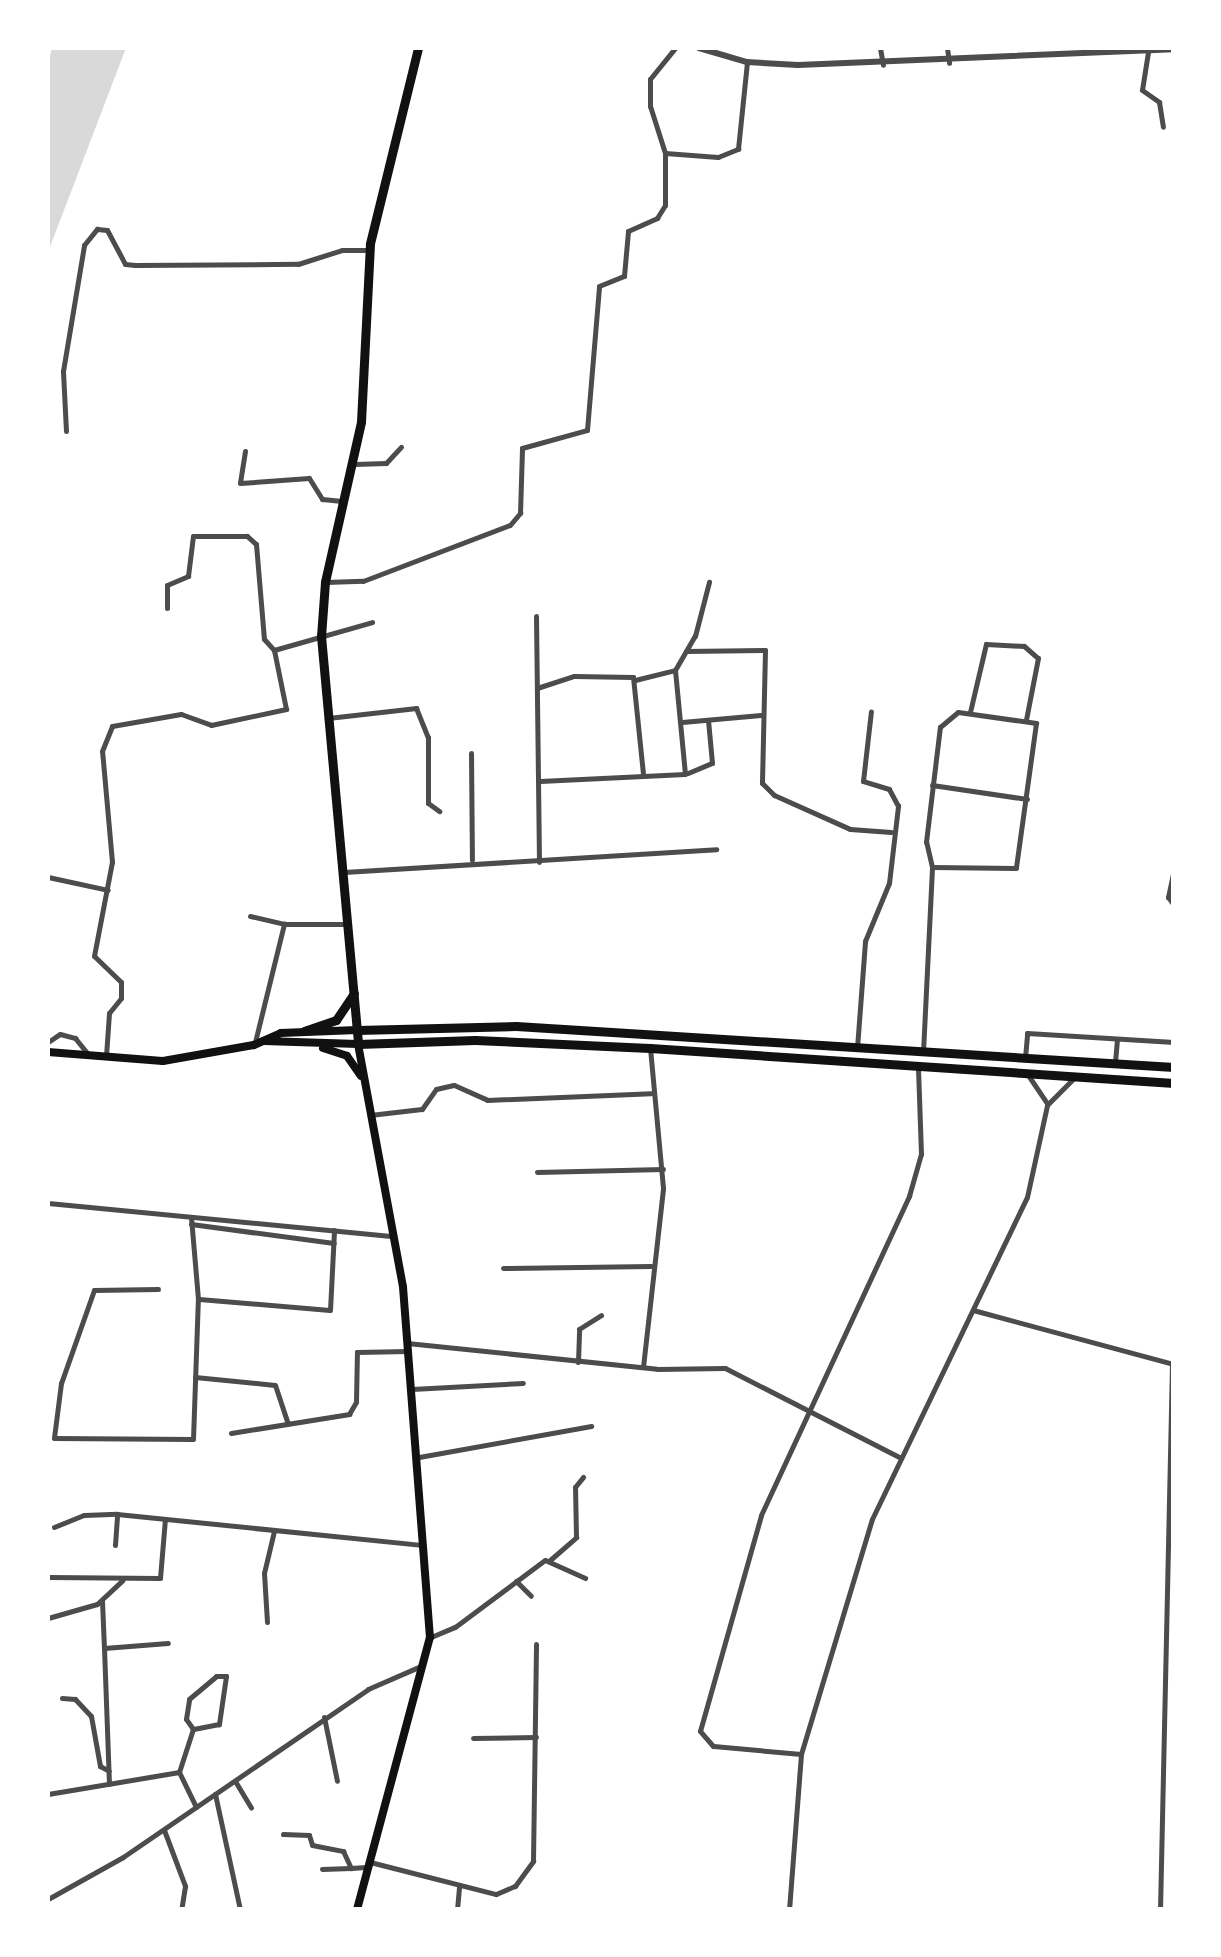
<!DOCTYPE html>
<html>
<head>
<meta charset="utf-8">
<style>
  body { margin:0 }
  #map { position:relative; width:1221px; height:1957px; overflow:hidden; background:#fff; font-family:"PT Sans Narrow",sans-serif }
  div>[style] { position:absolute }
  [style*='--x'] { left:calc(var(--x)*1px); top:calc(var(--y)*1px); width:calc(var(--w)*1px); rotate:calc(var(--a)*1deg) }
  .water>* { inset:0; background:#d9d9d9 }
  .minor>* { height:5px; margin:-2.5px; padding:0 2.5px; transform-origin:2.5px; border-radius:2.5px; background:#4c4c4c }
  .tertiary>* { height:6px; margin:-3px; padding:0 3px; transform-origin:3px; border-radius:3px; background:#4c4c4c }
  .secondary>* { height:8px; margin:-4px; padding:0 4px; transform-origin:4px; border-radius:4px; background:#111 }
  .primary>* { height:9px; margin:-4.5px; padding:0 4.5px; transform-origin:4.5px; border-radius:4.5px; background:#111 }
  span { translate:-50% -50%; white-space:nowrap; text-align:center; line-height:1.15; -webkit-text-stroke:10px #fff; paint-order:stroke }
  .frame { position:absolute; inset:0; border:50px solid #fff; pointer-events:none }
</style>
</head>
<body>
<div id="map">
  <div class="water">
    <div style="clip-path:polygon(52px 48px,126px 48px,48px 252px,48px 64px)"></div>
  </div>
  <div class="minor">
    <div style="--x:880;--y:48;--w:17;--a:80"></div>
    <div style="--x:947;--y:48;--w:15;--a:82"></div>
    <div style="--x:1148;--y:52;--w:38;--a:99"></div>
    <div style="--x:1142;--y:90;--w:21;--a:35"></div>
    <div style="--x:1159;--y:102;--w:25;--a:81"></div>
    <div style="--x:665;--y:153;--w:53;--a:4.3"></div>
    <div style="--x:718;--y:157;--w:22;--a:-22"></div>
    <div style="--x:738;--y:149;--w:87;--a:-84.1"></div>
    <div style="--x:66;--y:431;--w:60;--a:-92.9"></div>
    <div style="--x:63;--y:371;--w:128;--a:-80.5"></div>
    <div style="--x:84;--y:245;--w:21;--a:-51"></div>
    <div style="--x:97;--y:229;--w:10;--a:6"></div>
    <div style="--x:107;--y:230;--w:38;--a:62"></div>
    <div style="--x:125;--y:264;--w:10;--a:6"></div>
    <div style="--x:135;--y:265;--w:163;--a:-0.4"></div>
    <div style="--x:298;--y:264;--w:46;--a:-17.7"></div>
    <div style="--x:342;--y:250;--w:28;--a:0"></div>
    <div style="--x:245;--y:451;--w:32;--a:99"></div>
    <div style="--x:240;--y:483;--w:69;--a:-4.1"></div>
    <div style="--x:309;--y:478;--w:25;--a:58"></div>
    <div style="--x:322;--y:499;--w:20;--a:6"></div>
    <div style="--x:355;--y:464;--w:31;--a:-2"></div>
    <div style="--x:386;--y:463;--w:22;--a:-47"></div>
    <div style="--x:325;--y:582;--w:38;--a:-2"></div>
    <div style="--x:363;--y:581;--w:157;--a:-20.9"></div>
    <div style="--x:510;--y:525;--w:16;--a:-50"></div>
    <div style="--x:520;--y:513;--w:65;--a:-88.2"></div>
    <div style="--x:522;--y:448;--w:67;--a:-15.5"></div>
    <div style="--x:587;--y:430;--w:144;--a:-85.2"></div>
    <div style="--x:599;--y:286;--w:27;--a:-22"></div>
    <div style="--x:624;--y:276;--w:45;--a:-84.9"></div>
    <div style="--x:628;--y:231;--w:32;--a:-24"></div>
    <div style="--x:657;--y:218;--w:15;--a:-58"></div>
    <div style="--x:665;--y:205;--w:52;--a:-90"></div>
    <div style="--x:665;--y:153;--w:49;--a:-107.7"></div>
    <div style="--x:650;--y:106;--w:27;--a:-90"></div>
    <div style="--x:650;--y:79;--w:40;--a:-51"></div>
    <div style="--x:167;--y:608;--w:23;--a:-90"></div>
    <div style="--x:167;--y:585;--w:23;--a:-23"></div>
    <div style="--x:188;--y:576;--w:40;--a:-82.9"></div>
    <div style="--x:193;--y:536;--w:54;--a:0"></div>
    <div style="--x:247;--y:536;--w:12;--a:42"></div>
    <div style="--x:256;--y:544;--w:95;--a:85.2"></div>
    <div style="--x:264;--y:639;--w:15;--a:48"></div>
    <div style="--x:536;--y:616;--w:246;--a:89.3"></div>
    <div style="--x:686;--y:651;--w:79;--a:-0.7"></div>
    <div style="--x:765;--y:650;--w:133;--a:91.3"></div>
    <div style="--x:762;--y:783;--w:17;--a:45"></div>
    <div style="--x:774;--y:795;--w:83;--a:24.1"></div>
    <div style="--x:850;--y:829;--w:41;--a:4.2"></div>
    <div style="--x:635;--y:680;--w:41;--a:-14"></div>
    <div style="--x:675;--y:670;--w:39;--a:-60"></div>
    <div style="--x:695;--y:636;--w:56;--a:-75.5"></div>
    <div style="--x:537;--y:688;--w:39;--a:-18"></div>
    <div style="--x:574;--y:676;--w:59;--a:1"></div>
    <div style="--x:633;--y:677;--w:98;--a:84.1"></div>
    <div style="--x:970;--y:712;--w:70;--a:-76.8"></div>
    <div style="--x:986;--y:644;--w:38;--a:3"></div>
    <div style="--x:1024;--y:646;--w:18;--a:41"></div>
    <div style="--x:1038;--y:658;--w:63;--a:101"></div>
    <div style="--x:328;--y:718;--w:89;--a:-6.5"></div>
    <div style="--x:416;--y:708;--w:31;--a:68"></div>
    <div style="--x:428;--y:737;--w:66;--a:90"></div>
    <div style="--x:428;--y:803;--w:14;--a:36"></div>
    <div style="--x:682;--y:722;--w:79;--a:-5.1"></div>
    <div style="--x:471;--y:753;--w:107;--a:89.5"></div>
    <div style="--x:688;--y:773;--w:26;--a:-23"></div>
    <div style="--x:712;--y:763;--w:43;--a:-95.3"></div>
    <div style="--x:540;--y:781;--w:145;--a:-2.8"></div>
    <div style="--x:685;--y:774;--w:104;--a:-95.5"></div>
    <div style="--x:932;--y:785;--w:96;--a:8.4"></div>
    <div style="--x:1174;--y:869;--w:29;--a:102"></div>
    <div style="--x:1168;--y:897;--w:10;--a:53"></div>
    <div style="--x:344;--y:872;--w:373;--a:-3.5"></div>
    <div style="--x:48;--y:877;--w:61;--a:12.2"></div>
    <div style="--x:250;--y:916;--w:35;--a:13"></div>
    <div style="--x:48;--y:1042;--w:14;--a:-34"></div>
    <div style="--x:60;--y:1034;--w:16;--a:15"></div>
    <div style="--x:75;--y:1038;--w:22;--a:51"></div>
    <div style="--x:255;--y:1042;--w:122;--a:-76.2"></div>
    <div style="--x:284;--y:924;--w:61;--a:0"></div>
    <div style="--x:857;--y:1048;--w:107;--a:-85.7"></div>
    <div style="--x:865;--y:941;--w:63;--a:-67.5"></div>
    <div style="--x:889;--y:883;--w:78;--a:-83.3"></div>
    <div style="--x:898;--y:806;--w:19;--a:-118"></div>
    <div style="--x:889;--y:789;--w:27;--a:-163"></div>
    <div style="--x:863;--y:781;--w:70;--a:-83.5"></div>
    <div style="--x:923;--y:1052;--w:185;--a:-87.2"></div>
    <div style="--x:932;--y:867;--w:26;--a:-103"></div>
    <div style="--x:926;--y:842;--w:116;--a:-83.1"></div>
    <div style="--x:940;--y:727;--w:23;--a:-40"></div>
    <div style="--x:958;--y:712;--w:79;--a:8"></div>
    <div style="--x:1036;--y:723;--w:146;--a:97.9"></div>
    <div style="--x:1016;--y:868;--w:84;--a:-179.3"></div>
    <div style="--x:106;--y:1056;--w:43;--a:-86"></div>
    <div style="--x:109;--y:1013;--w:19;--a:-51"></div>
    <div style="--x:121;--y:998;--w:16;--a:-90"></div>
    <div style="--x:121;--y:982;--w:37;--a:-136"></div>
    <div style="--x:94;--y:956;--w:96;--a:-79.2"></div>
    <div style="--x:112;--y:862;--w:111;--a:-95.1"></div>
    <div style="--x:102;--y:751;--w:27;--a:-68"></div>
    <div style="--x:112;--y:726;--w:70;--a:-9.9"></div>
    <div style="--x:181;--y:714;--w:32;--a:20"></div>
    <div style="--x:211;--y:725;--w:77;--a:-12"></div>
    <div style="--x:286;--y:709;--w:60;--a:-101.5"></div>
    <div style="--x:274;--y:650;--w:102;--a:-15.9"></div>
    <div style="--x:1025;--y:1058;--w:25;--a:-85"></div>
    <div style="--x:1027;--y:1033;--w:147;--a:3.5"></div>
    <div style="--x:1115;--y:1062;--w:22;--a:-85"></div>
    <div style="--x:1028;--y:1075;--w:32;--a:56"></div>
    <div style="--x:370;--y:1115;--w:52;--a:-6.6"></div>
    <div style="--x:422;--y:1109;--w:24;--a:-55"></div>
    <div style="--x:436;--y:1089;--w:18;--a:-13"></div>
    <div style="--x:454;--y:1085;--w:36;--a:24"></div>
    <div style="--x:487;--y:1100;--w:164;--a:-2.4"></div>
    <div style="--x:537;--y:1172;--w:126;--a:-1.4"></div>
    <div style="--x:48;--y:1203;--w:347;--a:5.5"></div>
    <div style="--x:191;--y:1224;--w:144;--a:7.6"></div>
    <div style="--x:503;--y:1268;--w:148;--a:-0.8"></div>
    <div style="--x:158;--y:1289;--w:64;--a:179.1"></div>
    <div style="--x:94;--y:1290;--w:99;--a:109.5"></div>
    <div style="--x:61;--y:1383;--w:55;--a:97.3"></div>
    <div style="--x:54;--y:1438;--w:139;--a:0.4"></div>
    <div style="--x:193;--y:1439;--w:140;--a:-88"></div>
    <div style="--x:198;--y:1299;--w:82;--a:-94.9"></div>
    <div style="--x:199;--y:1299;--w:131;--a:4.8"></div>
    <div style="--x:330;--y:1310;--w:80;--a:-87.1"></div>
    <div style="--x:973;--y:1310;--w:207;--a:15.1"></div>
    <div style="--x:407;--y:1343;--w:251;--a:5.9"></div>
    <div style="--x:657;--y:1369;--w:68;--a:-0.8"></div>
    <div style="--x:725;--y:1368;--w:195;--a:27.1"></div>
    <div style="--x:578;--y:1362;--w:33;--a:-88"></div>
    <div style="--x:579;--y:1329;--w:26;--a:-32"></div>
    <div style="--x:643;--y:1367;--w:180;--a:-83.6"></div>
    <div style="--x:663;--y:1188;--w:141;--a:-95.3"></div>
    <div style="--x:195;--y:1377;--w:80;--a:5.7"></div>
    <div style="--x:275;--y:1385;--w:41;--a:71.6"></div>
    <div style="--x:412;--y:1389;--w:111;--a:-3.1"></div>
    <div style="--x:231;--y:1433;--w:120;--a:-9.1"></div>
    <div style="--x:349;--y:1414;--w:14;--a:-60"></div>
    <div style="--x:356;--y:1402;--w:50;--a:-88.9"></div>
    <div style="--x:357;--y:1352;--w:51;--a:-1.1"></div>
    <div style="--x:419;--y:1457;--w:175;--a:-10.2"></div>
    <div style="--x:54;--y:1527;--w:32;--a:-22"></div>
    <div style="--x:84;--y:1515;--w:33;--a:-2"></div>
    <div style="--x:117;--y:1514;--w:308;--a:5.8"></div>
    <div style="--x:115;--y:1545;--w:31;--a:-86"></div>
    <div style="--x:550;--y:1560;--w:35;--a:-41"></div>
    <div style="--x:576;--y:1537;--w:50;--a:-91.1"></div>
    <div style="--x:575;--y:1487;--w:13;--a:-51"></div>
    <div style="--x:48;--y:1577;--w:112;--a:0.5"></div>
    <div style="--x:160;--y:1578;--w:59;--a:-85.2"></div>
    <div style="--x:516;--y:1581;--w:21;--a:45"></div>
    <div style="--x:102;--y:1601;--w:47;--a:87.6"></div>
    <div style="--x:48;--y:1618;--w:51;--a:-15.9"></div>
    <div style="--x:97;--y:1604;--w:35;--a:-43"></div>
    <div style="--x:267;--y:1622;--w:49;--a:-93.5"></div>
    <div style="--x:264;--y:1573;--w:43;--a:-76.6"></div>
    <div style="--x:431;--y:1637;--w:26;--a:-23"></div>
    <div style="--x:455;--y:1627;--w:112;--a:-36.7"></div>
    <div style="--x:545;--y:1560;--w:44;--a:24.2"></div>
    <div style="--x:62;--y:1698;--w:13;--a:4"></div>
    <div style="--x:75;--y:1699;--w:23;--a:47"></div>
    <div style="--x:91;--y:1716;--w:51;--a:79.8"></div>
    <div style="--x:100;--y:1766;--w:10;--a:29"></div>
    <div style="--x:324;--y:1717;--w:65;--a:78.5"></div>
    <div style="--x:473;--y:1738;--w:63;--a:-0.9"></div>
    <div style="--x:801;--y:1754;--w:88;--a:-174.8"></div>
    <div style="--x:713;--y:1746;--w:20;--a:-131"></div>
    <div style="--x:700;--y:1731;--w:224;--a:-74.2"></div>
    <div style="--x:761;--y:1515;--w:352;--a:-65.1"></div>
    <div style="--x:909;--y:1196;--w:44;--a:-74.1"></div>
    <div style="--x:921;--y:1154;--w:87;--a:-92"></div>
    <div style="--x:179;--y:1772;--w:45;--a:-72"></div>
    <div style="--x:193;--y:1729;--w:12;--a:-125"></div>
    <div style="--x:186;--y:1719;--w:20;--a:-81"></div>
    <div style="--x:189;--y:1699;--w:35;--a:-40"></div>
    <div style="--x:216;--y:1676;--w:10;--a:0"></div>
    <div style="--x:226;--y:1676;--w:49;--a:98.3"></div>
    <div style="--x:219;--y:1724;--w:26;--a:169"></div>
    <div style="--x:235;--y:1781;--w:31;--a:59"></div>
    <div style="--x:109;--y:1784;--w:136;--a:-92.1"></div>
    <div style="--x:104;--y:1648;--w:64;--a:-4.5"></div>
    <div style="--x:48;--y:1794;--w:133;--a:-9.5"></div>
    <div style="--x:179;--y:1772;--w:39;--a:64"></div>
    <div style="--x:215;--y:1794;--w:119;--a:77.8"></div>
    <div style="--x:164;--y:1830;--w:60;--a:69.4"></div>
    <div style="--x:185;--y:1886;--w:24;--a:99"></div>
    <div style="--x:283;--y:1834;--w:26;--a:2"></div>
    <div style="--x:309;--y:1835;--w:10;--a:73"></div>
    <div style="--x:312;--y:1845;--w:32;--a:11"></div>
    <div style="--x:343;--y:1851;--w:19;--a:65"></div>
    <div style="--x:351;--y:1868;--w:15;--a:-4"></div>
    <div style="--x:370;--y:1862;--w:130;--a:14.3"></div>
    <div style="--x:496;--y:1894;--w:21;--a:-23"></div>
    <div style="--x:515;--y:1886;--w:31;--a:-54"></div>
    <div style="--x:533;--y:1861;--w:217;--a:-89.2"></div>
    <div style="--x:322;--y:1869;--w:29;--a:-2"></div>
    <div style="--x:48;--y:1899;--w:86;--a:-29.2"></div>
    <div style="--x:123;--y:1857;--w:297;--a:-34.4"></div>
    <div style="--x:368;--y:1689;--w:58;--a:-23.5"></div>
    <div style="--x:457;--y:1910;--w:25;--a:-85"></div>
    <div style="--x:789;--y:1910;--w:156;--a:-85.6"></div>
    <div style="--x:801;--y:1754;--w:245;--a:-73.2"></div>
    <div style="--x:872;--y:1519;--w:357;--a:-64.3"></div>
    <div style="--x:1027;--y:1197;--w:94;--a:-77.7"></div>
    <div style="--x:1047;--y:1105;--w:37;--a:-45"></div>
    <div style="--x:1160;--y:1910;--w:547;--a:-88.74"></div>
  </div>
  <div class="tertiary">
    <div style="--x:699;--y:48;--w:50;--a:16.3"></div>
    <div style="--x:747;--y:62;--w:51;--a:3.4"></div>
    <div style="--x:798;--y:65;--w:376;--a:-2.4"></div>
  </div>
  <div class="secondary">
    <div style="--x:264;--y:1041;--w:94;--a:1.8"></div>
    <div style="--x:358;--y:1044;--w:247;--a:79.5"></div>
    <div style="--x:403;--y:1287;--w:351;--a:85.6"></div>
    <div style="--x:430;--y:1637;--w:283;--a:105"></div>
    <div style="--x:323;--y:1048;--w:25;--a:18"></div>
    <div style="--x:347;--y:1056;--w:24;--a:55"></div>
    <div style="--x:48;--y:1052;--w:115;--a:4.5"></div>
    <div style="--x:163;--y:1061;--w:92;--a:-10"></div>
    <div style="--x:254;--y:1045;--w:30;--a:-24"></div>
    <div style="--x:281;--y:1033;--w:76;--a:-2.3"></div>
  </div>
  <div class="primary">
    <div style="--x:418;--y:48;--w:202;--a:103.8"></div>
    <div style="--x:370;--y:244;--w:178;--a:92.9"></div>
    <div style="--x:361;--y:422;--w:164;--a:102.7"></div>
    <div style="--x:325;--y:582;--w:54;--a:94.2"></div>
    <div style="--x:321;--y:636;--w:410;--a:84.8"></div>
    <div style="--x:358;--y:1044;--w:117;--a:-2"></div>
    <div style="--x:475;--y:1040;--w:175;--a:2.6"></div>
    <div style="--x:650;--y:1048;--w:525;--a:3.82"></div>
    <div style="--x:357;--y:1030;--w:159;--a:-1.4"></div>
    <div style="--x:516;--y:1026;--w:659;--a:3.57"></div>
    <div style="--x:304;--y:1031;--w:34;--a:-19"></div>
    <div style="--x:336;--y:1020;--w:32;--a:-56"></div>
  </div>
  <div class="frame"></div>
</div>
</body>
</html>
